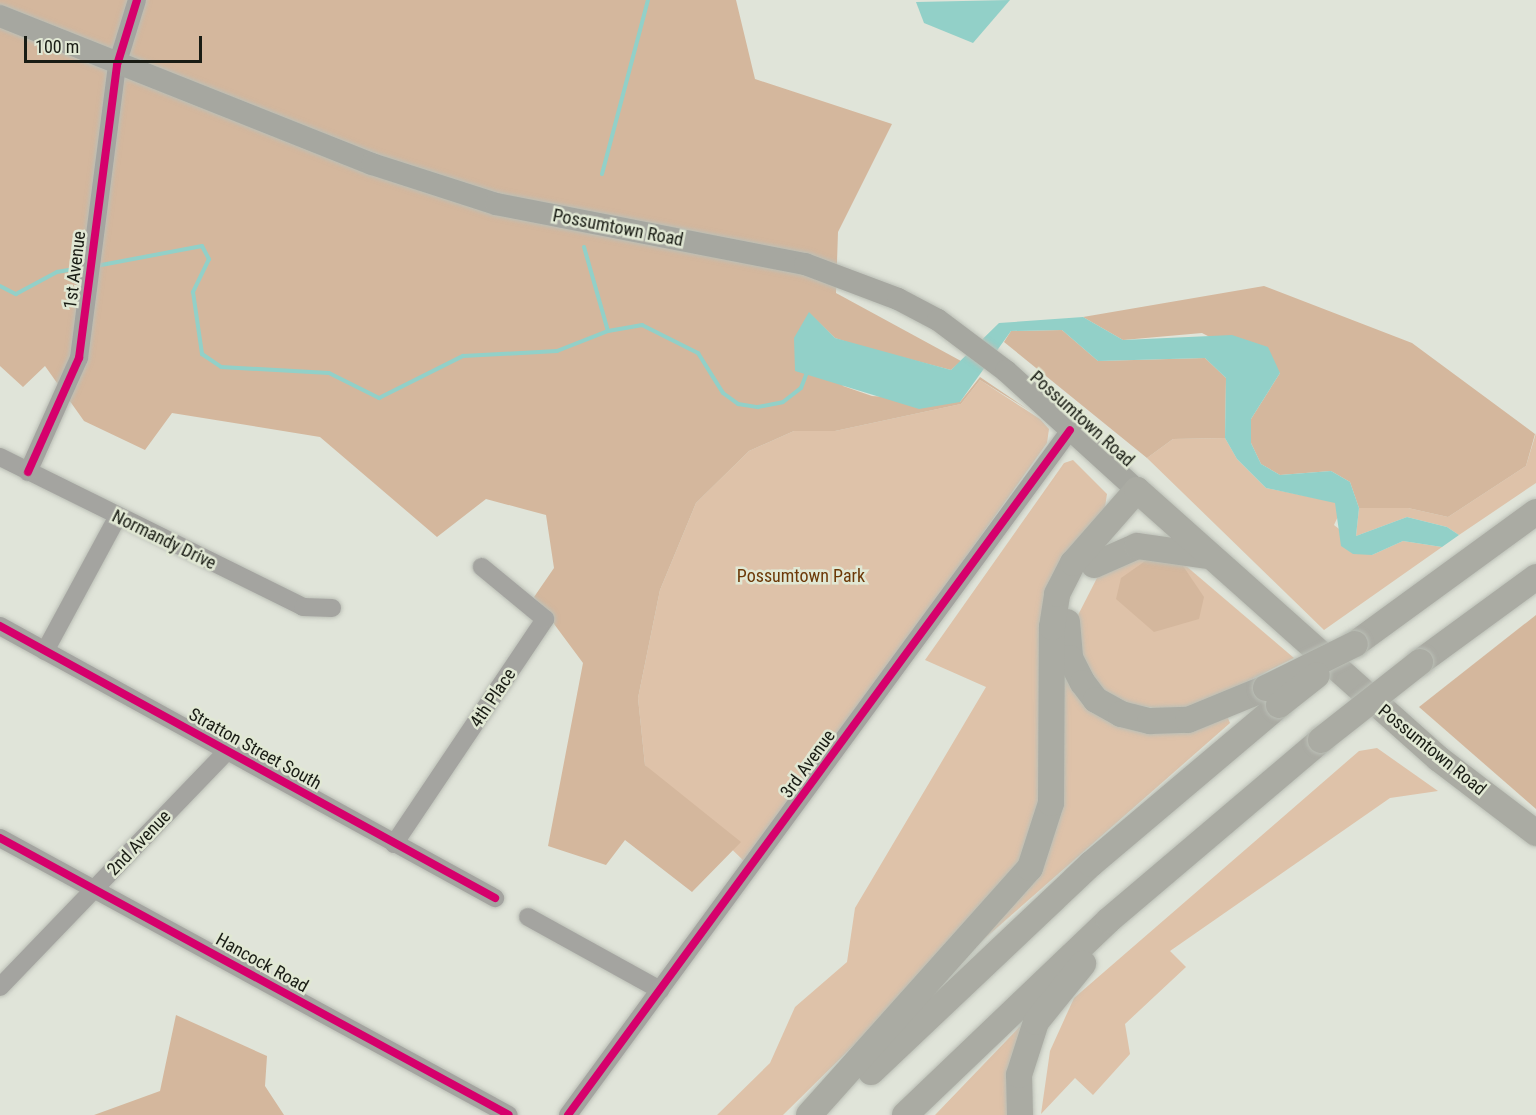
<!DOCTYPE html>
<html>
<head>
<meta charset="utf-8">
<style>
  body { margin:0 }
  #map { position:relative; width:1536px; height:1115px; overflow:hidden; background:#e0e4d9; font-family:"Roboto Condensed",sans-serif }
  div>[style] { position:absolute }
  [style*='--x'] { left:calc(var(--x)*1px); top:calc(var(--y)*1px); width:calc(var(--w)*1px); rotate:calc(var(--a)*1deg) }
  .green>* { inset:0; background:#dec2a9 }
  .forest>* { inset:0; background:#d4b79d }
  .water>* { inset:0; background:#92d0c8 }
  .stream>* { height:4px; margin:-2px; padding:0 2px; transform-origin:2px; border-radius:2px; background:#92d0c8 }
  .roads { filter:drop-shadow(0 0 2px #bbbfb6) drop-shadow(0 0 2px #bbbfb6) }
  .minor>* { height:18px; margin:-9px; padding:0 9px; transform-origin:9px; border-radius:9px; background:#a4a4a0 }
  .major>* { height:22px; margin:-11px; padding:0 11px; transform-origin:11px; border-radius:11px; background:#a6a7a0 }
  .highway>* { height:26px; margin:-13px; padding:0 13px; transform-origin:13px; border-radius:13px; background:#aaaba3 }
  .bridges { filter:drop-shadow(0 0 2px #bbbfb6) drop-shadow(0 0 2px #bbbfb6) }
  .highway-bridge>* { height:26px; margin:-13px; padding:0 13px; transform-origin:13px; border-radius:13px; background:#aaaba3 }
  .cycleway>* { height:8px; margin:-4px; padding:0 4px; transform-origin:4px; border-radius:4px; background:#d6006c }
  span { translate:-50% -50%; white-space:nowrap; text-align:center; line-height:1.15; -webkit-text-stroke:5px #e1e8d4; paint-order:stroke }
  .street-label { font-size:18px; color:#191c14 }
  .park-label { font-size:18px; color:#6c3908 }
  .scale { position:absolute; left:24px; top:36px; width:178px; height:27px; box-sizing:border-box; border:3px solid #191c14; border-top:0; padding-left:8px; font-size:18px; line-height:21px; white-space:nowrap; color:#191c14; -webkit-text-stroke:4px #e1e8d4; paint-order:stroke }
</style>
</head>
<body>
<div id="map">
  <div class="green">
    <div style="clip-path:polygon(980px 380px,1040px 419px,1049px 429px,1047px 443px,747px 864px,645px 765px,638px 698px,660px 590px,696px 503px,749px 451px,794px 431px,835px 431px,961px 404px)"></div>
    <div style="clip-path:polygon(1536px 433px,1536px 483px,1459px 535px,1447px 527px,1407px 517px,1356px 536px,1359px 508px,1408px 508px,1448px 517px,1526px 466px)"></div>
    <div style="clip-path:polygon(1225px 438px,1237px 459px,1266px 488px,1335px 502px,1340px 512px,1334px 525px,1372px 555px,1403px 541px,1442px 547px,1324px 630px,1147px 458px,1173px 439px)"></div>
    <div style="clip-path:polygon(1073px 460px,1107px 494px,1104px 514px,1055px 578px,1044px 789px,1030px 850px,978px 923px,783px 1115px,717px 1115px,770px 1063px,795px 1007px,847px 962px,855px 908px,986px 687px,925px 660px,1064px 463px)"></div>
    <div style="clip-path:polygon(1151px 557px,1179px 560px,1294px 658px,1185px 713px,1112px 701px,1080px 663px,1076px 619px,1098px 576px,1120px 559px)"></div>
    <div style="clip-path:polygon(1058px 660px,1091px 702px,1227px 716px,1230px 723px,975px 947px,1039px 864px)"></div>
    <div style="clip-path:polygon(1377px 748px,1438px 791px,1390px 798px,1170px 951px,1186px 967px,1125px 1024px,1130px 1054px,1093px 1095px,1075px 1078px,1041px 1114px,1050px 1051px,1074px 998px,1359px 751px)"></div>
    <div style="clip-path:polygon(1027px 1019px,1010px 1064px,1009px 1115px,935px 1115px)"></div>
  </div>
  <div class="forest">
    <div style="clip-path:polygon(0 0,736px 0,755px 79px,892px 124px,838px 232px,836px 293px,961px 361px,951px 370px,859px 346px,835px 338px,809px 313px,843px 386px,872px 396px,960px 402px,980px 377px,1030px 411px,980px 380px,961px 404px,835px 431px,794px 431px,749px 451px,696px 503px,660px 590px,638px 698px,645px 765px,741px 842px,692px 892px,625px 840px,606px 865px,548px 846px,583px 663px,534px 597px,554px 568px,546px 515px,486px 499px,437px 537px,320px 437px,172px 413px,145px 450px,84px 421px,45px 366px,23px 387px,0 366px)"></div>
    <div style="clip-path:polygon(1264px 286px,1412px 343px,1535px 434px,1526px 466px,1448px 517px,1408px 508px,1359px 508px,1350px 482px,1331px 471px,1280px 475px,1261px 464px,1251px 443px,1251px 419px,1280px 373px,1202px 333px,1123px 340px,1083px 317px)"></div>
    <div style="clip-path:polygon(1062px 330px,1098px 361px,1205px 358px,1226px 378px,1225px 438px,1173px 439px,1147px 458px,1004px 342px,1011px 331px)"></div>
    <div style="clip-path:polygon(1151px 557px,1179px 560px,1204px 597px,1199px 619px,1154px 632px,1116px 599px,1121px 578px)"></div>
    <div style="clip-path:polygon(1536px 615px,1536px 809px,1419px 707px)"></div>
    <div style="clip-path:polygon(176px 1015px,267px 1056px,265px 1086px,284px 1115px,94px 1115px,160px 1091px)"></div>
  </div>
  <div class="water">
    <div style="clip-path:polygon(1010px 0,973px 43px,924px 23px,916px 2px)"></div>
    <div style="clip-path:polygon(809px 312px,835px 338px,951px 370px,999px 323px,1083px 317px,1123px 340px,1232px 335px,1268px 347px,1280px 373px,1251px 419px,1251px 443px,1261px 464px,1280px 475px,1331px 471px,1350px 482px,1359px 508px,1356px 536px,1407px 517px,1447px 527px,1459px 535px,1442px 547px,1403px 541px,1372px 555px,1353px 554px,1341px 546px,1335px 503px,1266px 488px,1237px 459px,1225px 438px,1226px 378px,1205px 358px,1098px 361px,1062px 330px,1011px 331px,960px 402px,919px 409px,795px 371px,794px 338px)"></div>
  </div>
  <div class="stream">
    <div style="--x:602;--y:174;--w:180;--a:-75.2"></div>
    <div style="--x:584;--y:247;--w:87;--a:74.1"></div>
    <div style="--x:96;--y:266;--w:108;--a:-10.7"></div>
    <div style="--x:202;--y:246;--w:15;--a:62"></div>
    <div style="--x:209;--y:259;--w:37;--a:116"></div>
    <div style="--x:193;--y:292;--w:63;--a:81.7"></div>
    <div style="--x:202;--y:354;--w:23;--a:34"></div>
    <div style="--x:221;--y:367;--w:108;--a:3.2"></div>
    <div style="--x:329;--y:373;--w:56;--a:26.6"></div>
    <div style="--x:379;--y:398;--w:94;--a:-26.6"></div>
    <div style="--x:463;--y:356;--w:94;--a:-3"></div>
    <div style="--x:557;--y:351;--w:55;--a:-21.4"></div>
    <div style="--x:608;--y:331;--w:35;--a:-10"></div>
    <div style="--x:642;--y:325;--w:63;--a:26.6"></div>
    <div style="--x:698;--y:353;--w:47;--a:58"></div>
    <div style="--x:723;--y:393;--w:19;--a:36"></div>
    <div style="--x:738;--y:404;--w:20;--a:9"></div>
    <div style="--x:758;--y:407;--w:25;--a:-11"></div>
    <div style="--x:783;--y:402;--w:23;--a:-38"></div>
    <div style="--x:801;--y:388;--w:17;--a:-69"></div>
    <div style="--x:0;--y:286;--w:18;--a:27"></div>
    <div style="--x:16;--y:294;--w:47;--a:-28.2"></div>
    <div style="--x:57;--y:272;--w:29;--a:-10"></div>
  </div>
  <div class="roads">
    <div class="minor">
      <div style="--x:0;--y:457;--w:338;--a:26.3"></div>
      <div style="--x:303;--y:607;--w:29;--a:2"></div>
      <div style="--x:28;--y:472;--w:125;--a:-65.9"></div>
      <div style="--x:79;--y:358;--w:295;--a:-82.6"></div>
      <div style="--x:117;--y:65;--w:68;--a:-72.9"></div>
      <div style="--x:0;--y:626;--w:565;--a:28.79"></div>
      <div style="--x:45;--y:651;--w:151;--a:-61.6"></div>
      <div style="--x:0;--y:838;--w:579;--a:28.56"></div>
      <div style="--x:394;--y:844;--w:271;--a:-56.1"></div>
      <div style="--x:545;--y:619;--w:82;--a:-140.5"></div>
      <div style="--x:528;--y:917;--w:151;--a:28.9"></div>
      <div style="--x:0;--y:987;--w:329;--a:-46.1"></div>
      <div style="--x:568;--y:1115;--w:849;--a:-53.76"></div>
    </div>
    <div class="major">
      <div style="--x:0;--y:16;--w:400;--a:21.7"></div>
      <div style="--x:372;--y:164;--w:130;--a:17.9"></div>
      <div style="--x:496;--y:204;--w:315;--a:11"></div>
      <div style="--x:805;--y:264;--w:99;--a:20.6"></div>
      <div style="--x:898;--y:299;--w:45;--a:27.7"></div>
      <div style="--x:938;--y:320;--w:85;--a:36.9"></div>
      <div style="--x:1006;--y:371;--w:177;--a:42.3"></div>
    </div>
    <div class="highway">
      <div style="--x:1094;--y:565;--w:47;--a:-23.8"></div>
      <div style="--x:1137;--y:546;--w:72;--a:8"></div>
      <div style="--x:1067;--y:622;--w:36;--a:85"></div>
      <div style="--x:1070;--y:658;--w:28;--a:63"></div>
      <div style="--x:1083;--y:683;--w:21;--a:53"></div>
      <div style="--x:1096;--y:700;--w:29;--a:29"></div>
      <div style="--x:1121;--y:714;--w:30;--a:14"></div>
      <div style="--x:1150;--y:721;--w:38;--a:-2"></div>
      <div style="--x:1188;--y:720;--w:84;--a:-22.3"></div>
      <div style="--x:1355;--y:644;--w:224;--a:-36.1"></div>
      <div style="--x:1420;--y:662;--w:144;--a:-36.2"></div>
      <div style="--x:871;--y:1072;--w:303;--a:-43.4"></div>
      <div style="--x:1091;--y:864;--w:246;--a:-40.2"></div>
      <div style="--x:809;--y:1115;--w:331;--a:-48.2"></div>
      <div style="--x:1030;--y:868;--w:68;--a:-72.1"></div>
      <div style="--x:1051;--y:803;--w:176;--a:-89.7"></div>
      <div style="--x:1052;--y:627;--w:33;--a:-81"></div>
      <div style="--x:1057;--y:594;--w:35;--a:-63"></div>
      <div style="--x:1073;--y:563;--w:97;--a:-48.8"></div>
      <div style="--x:1137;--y:490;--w:404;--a:41.7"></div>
      <div style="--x:1439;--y:759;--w:122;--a:37.3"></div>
      <div style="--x:905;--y:1115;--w:282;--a:-43.7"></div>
      <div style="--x:1109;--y:920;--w:278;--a:-40.3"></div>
      <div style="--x:1020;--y:1115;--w:40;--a:-91.4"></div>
      <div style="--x:1019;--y:1075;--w:56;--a:-72.2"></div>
      <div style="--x:1036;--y:1022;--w:75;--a:-51"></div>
    </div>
  </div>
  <div class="bridges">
    <div class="highway-bridge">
      <div style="--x:1266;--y:688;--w:99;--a:-26.3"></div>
      <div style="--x:1279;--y:705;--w:48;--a:-38.3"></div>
      <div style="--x:1321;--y:740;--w:126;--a:-38.2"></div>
    </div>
  </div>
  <div class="cycleway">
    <div style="--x:28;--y:472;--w:125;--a:-65.9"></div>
    <div style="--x:79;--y:358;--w:295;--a:-82.6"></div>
    <div style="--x:117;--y:65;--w:68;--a:-72.9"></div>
    <div style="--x:0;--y:626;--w:565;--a:28.79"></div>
    <div style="--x:0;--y:838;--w:579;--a:28.56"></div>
    <div style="--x:568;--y:1115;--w:849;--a:-53.76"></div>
  </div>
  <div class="street-label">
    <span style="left:618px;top:228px;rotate:11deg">Possumtown Road</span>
    <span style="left:75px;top:270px;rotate:-83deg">1st Avenue</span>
    <span style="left:1082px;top:419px;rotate:42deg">Possumtown Road</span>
    <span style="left:164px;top:540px;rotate:26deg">Normandy Drive</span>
    <span style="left:493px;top:698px;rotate:-56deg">4th Place</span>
    <span style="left:255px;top:749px;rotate:29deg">Stratton Street South</span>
    <span style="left:1432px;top:750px;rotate:39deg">Possumtown Road</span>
    <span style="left:808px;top:764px;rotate:-54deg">3rd Avenue</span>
    <span style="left:139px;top:843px;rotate:-46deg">2nd Avenue</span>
    <span style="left:262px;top:963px;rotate:29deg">Hancock Road</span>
  </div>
  <div class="park-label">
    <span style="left:801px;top:576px">Possumtown Park</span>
  </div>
  <div class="scale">100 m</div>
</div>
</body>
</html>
